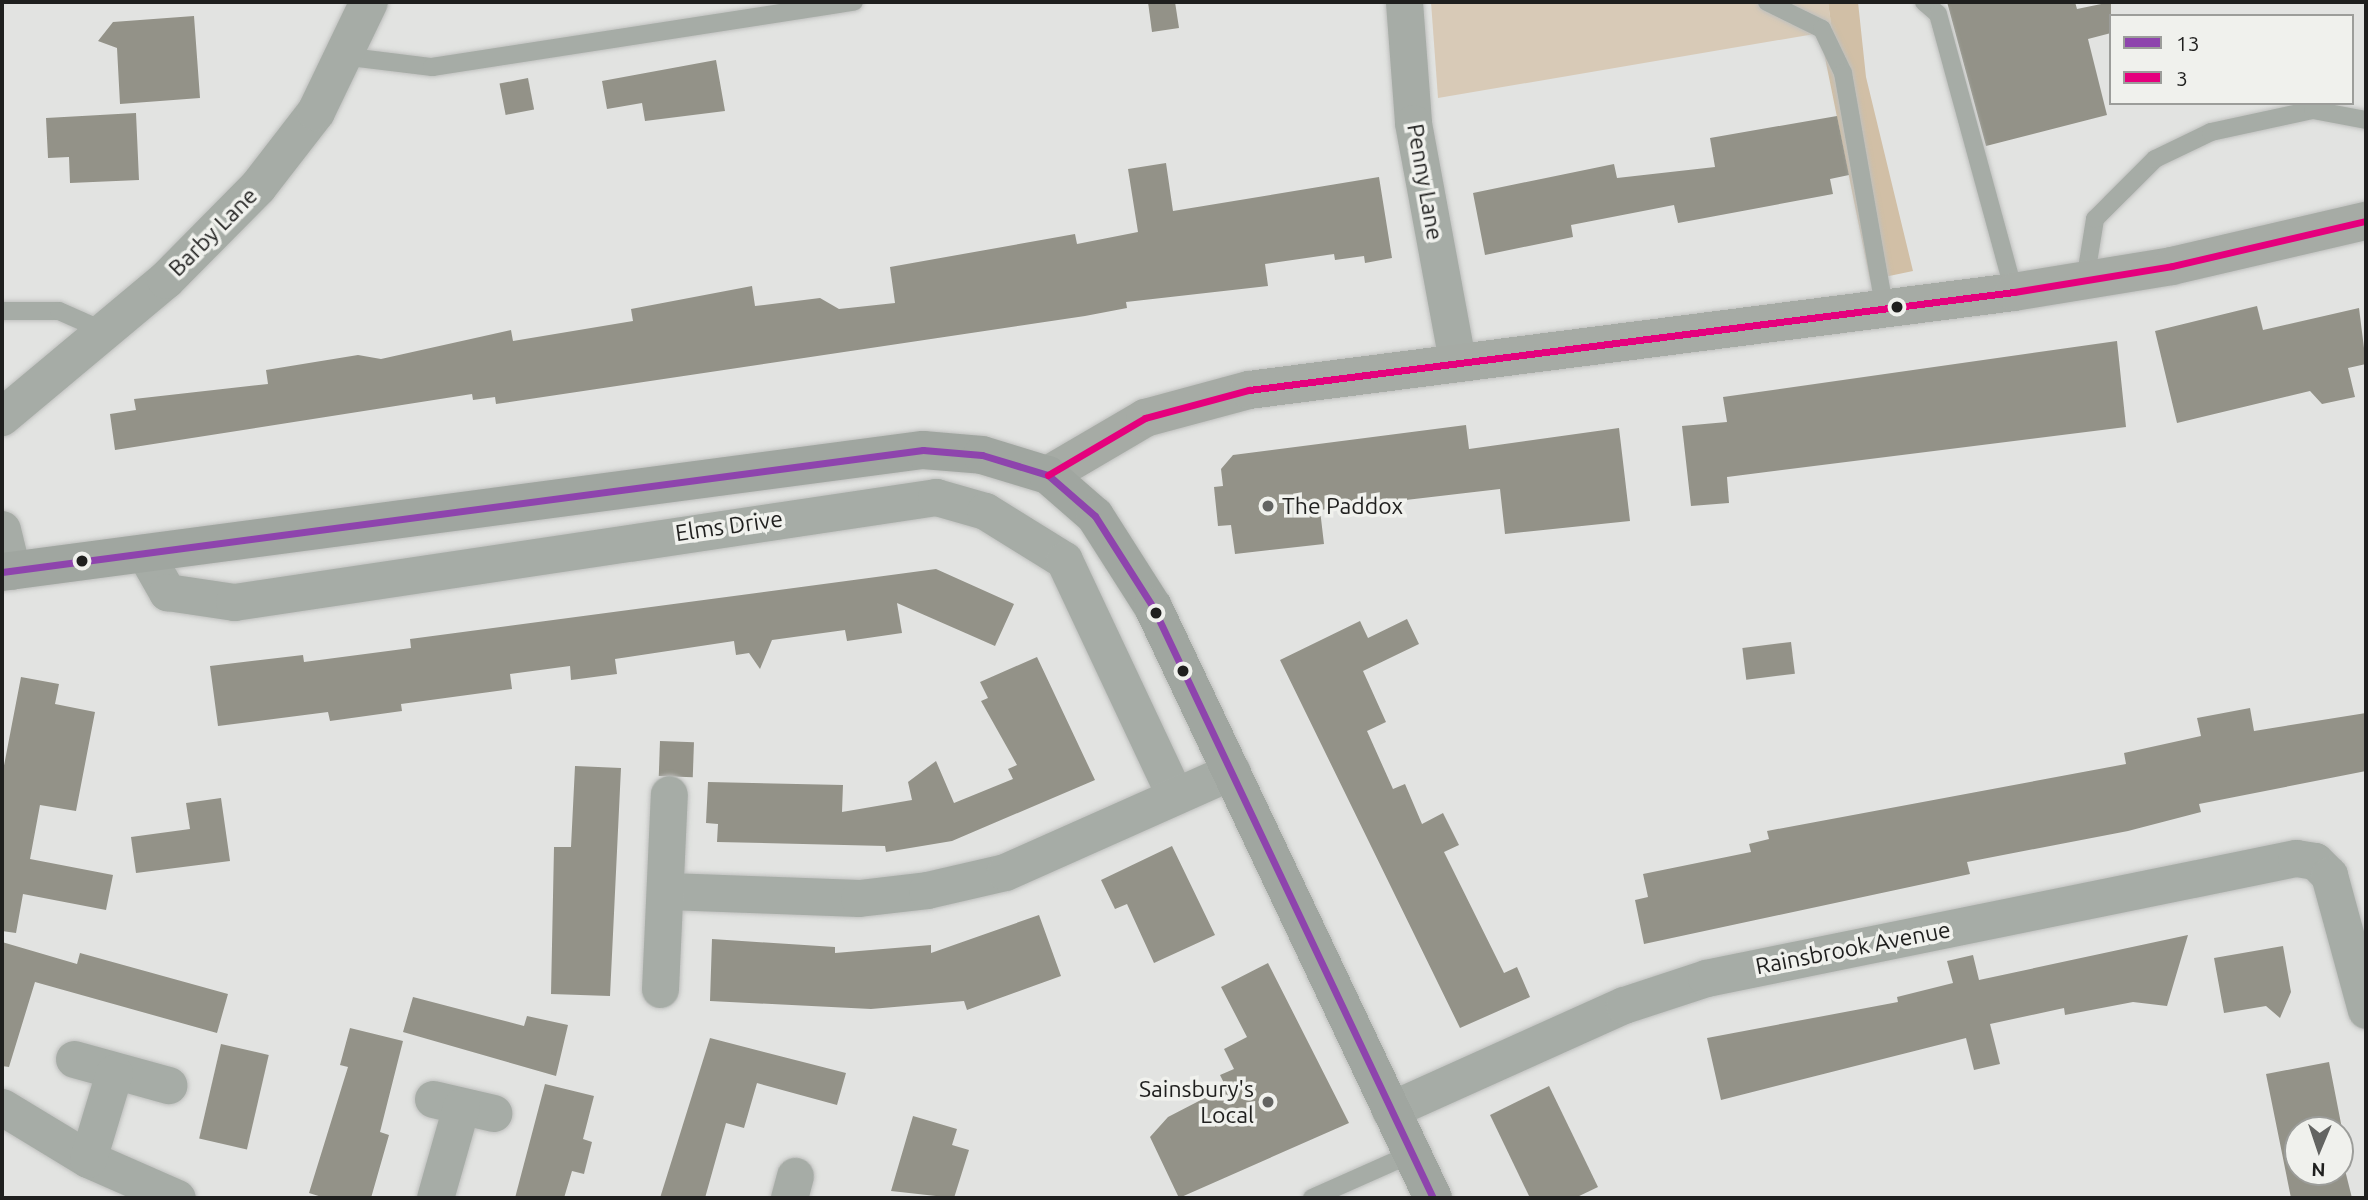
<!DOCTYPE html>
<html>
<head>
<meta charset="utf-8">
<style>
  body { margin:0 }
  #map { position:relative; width:2368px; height:1200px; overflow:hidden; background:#e2e3e1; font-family:Ubuntu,sans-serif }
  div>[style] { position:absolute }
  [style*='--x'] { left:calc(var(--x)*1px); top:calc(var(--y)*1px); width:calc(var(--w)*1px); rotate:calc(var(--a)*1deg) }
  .green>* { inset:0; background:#d8cab7 }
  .forest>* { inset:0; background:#d1bfa6 }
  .building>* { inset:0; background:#939288; transform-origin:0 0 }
  .roads { filter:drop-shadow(0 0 2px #bfc0be) drop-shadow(0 0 2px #bfc0be) }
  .service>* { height:18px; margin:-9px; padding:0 9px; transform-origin:9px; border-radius:9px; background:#a6aca6 }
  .minor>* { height:37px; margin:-18.5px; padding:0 18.5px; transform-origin:18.5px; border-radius:18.5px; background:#a6aca6 }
  .tertiary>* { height:38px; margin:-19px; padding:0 19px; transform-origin:19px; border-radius:19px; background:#a6aca6 }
  .secondary>* { height:38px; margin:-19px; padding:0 19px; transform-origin:19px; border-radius:19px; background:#a6aba5 }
  .trunk>* { height:38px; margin:-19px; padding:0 19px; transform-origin:19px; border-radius:19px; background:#a0a6a0 }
  .bus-1>* { height:7px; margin:-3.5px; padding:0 3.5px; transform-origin:3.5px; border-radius:3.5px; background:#8e44ad }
  .bus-2>* { height:7px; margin:-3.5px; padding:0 3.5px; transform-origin:3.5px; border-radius:3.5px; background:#e5007d }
  .dots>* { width:19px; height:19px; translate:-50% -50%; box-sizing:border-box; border:4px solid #f0f1ed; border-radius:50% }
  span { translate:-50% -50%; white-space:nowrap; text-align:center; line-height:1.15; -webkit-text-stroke:7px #f0f1ed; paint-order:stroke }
  .street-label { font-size:23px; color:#1f1f1e }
  .poi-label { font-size:23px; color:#1f1f1e }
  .left { translate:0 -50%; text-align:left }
  .right { translate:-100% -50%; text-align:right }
  .frame { position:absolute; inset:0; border:4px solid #1f1f1e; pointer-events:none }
  .legend { position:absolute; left:2109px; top:14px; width:245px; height:91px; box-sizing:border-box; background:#f0f1ed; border:2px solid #9c9d9a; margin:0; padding:9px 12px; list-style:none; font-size:21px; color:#1f1f1e }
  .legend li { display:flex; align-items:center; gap:14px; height:35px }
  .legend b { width:35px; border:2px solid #9c9d9a }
  .north { position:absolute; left:2284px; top:1116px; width:70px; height:70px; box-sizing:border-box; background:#f0f1ed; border:2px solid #9c9d9a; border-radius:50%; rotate:182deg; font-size:19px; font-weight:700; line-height:28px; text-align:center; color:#1f1f1e }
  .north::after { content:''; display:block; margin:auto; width:24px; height:32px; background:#636462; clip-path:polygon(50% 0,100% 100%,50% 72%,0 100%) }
</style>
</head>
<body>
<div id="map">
  <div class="green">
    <div style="clip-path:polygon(1431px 2px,1828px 2px,1832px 31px,1438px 98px)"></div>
  </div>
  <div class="forest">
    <div style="clip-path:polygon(1828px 2px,1858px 2px,1866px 77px,1913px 271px,1870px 280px,1820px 33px,1832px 31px)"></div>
  </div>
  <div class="building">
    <div style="clip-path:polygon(1148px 2px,1175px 2px,1179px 28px,1152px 32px)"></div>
    <div style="clip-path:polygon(1947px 2px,2075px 2px,2077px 9px,2111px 2px,2111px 33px,2088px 39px,2107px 115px,1986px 146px)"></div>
    <div style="clip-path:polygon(194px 16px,200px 98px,120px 104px,117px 48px,98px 41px,113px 22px)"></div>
    <div style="clip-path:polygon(716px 60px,725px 111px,645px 121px,642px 103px,607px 109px,602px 81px)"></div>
    <div style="left:528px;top:78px;width:32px;height:29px;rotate:79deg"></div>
    <div style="clip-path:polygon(136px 113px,139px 180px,70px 183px,69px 157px,48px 158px,46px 118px)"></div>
    <div style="clip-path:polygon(1837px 116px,1849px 175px,1830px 179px,1833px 194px,1678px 223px,1674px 205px,1571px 225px,1573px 237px,1485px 255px,1473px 193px,1614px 164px,1617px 178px,1715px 167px,1710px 138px)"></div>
    <div style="clip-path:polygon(1166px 163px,1173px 211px,1379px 177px,1392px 258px,1365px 263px,1364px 256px,1335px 260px,1334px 254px,1265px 264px,1268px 286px,1126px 302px,1127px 308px,1085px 316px,496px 404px,495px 397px,473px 400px,472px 394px,115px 450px,110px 414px,136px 410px,134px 399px,268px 384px,266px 370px,358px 355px,381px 359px,511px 330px,513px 341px,633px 321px,631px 309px,752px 286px,755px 306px,820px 298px,839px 309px,895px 303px,890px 267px,1075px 234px,1077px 244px,1138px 232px,1128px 169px)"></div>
    <div style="clip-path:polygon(2257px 306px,2263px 330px,2359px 308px,2366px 364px,2348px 368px,2355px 397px,2322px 404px,2310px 391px,2177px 423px,2155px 331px)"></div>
    <div style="clip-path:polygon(2117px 341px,2126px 427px,1727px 477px,1729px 503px,1691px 506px,1682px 426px,1727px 422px,1723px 397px)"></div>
    <div style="clip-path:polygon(1466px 425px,1469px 449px,1619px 428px,1630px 521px,1505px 534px,1500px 489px,1320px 510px,1324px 544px,1235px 554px,1231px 525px,1218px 526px,1214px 487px,1223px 486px,1221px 469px,1233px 455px)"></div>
    <div style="clip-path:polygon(936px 569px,1014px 604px,995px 646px,897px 603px,902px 633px,847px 641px,845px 630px,772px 640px,760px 669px,749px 653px,736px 655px,734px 641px,615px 659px,617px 674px,571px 680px,570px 666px,510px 674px,512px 689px,401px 704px,402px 711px,330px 721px,328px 712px,218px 726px,210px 666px,303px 655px,304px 662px,411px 648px,410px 639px)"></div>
    <div style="clip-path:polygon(1407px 619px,1419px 644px,1363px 671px,1386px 722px,1367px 731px,1393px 789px,1405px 784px,1422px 824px,1443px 813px,1459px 845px,1444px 852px,1504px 973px,1517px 967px,1530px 997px,1460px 1028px,1280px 660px,1360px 621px,1368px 638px)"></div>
    <div style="left:1791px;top:642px;width:32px;height:49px;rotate:83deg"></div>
    <div style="clip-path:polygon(1037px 657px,1095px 780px,952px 841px,886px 852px,885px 846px,717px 842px,718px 824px,706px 823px,708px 782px,843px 785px,842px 812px,912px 800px,908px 782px,936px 761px,954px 803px,1013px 779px,1008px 769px,1017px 765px,981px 701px,988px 698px,980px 682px)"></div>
    <div style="clip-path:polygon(21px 677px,59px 684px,55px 704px,95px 712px,76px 811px,40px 805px,30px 859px,113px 875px,106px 910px,23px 894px,16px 933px,2px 931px,2px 776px)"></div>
    <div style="clip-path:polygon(2250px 708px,2254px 731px,2366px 713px,2366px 771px,2199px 804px,2201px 812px,2128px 831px,1967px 862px,1970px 874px,1644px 944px,1635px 900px,1648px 897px,1643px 874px,1751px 852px,1749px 844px,1769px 839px,1767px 831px,2126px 764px,2124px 753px,2201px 736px,2197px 718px)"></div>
    <div style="left:660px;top:741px;width:34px;height:35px;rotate:2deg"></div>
    <div style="clip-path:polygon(575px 766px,621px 768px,610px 996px,551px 994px,554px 847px,571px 847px)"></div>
    <div style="clip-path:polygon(221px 798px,230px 861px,136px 873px,131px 837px,190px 829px,186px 803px)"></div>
    <div style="clip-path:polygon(1172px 846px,1215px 935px,1154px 963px,1127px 904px,1115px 909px,1101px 880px)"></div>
    <div style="clip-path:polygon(1039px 915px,1061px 976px,967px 1010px,964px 1001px,871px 1009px,710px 1001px,712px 939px,835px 947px,835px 953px,931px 945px,931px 953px)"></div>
    <div style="clip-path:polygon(2188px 935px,2167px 1006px,2133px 1002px,2065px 1015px,2064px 1008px,1990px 1024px,2000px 1064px,1974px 1070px,1966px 1038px,1721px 1100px,1707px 1038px,1898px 1002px,1897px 997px,1953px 983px,1947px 961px,1973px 955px,1979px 980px)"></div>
    <div style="clip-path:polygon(2px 942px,77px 964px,80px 953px,228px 994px,217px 1033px,35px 982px,9px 1067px,2px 1066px)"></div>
    <div style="clip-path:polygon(2283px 946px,2291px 992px,2280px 1018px,2266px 1006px,2224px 1013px,2214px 958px)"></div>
    <div style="clip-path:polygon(1268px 963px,1349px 1123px,1179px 1198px,1150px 1137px,1168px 1117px,1226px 1087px,1220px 1075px,1234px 1069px,1224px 1049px,1247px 1037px,1221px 987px)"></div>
    <div style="clip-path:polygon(413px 997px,524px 1026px,527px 1016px,568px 1025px,556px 1076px,403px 1032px)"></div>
    <div style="clip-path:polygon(350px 1028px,403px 1041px,380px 1132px,389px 1135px,371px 1198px,325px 1198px,309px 1193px,348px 1067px,340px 1065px)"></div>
    <div style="clip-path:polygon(710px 1038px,846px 1073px,837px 1105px,757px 1083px,744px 1128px,726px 1123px,705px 1198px,660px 1198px)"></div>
    <div style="left:221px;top:1044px;width:49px;height:97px;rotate:13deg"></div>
    <div style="clip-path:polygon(2329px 1062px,2345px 1144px,2340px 1145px,2340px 1130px,2298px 1130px,2298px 1172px,2340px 1172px,2340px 1150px,2352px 1198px,2291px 1198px,2266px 1074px)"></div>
    <div style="clip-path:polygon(545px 1084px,594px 1096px,583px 1139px,592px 1142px,584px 1174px,572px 1171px,564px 1198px,515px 1198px)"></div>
    <div style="clip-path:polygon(1549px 1086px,1598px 1187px,1575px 1198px,1530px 1198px,1490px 1115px)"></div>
    <div style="clip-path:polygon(913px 1116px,957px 1129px,952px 1145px,969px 1150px,954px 1198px,891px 1191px)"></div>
  </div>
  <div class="roads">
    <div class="service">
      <div style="--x:1767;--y:2;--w:61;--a:26.1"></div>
      <div style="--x:1822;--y:29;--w:49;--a:64.5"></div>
      <div style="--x:1843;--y:73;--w:241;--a:80"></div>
      <div style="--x:1924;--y:2;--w:18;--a:41"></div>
      <div style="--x:1938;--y:14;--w:288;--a:74.7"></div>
      <div style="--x:342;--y:56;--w:91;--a:7"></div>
      <div style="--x:432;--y:67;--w:427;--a:-8.8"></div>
      <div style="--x:2085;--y:281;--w:63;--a:-80.8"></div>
      <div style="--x:2095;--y:219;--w:85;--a:-45"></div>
      <div style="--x:2155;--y:159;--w:62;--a:-25.7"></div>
      <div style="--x:2211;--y:132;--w:104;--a:-12.2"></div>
      <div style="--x:2313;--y:110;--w:54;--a:10.7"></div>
      <div style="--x:2;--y:311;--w:57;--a:0"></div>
      <div style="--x:59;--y:311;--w:47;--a:23.8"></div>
      <div style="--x:1312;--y:1198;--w:108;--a:-24"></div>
    </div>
    <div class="minor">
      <div style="--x:1404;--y:2;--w:121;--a:85.7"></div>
      <div style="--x:1413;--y:123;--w:241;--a:79.5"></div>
      <div style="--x:146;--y:555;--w:43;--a:60.4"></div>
      <div style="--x:167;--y:592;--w:68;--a:8.5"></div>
      <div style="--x:234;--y:602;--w:710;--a:-8.51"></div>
      <div style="--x:936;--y:497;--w:51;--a:15.9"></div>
      <div style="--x:985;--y:511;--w:93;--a:31.8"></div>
      <div style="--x:1064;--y:560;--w:259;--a:64.8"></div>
      <div style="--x:668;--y:891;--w:191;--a:2.1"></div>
      <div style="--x:859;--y:898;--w:68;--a:-6.7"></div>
      <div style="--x:927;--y:890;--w:80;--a:-13"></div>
      <div style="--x:1005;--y:872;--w:248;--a:-24"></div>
      <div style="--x:660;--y:989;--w:195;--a:-87.4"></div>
      <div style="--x:74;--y:1059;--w:98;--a:15.5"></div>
      <div style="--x:433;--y:1099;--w:62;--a:13.1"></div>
      <div style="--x:2;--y:1107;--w:100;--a:31.2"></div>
      <div style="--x:88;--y:1159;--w:97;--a:23.7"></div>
      <div style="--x:1390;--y:1110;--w:256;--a:-24.2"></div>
      <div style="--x:1624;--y:1005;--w:86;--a:-18.2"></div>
      <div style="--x:1706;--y:978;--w:602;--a:-11.5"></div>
      <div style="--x:2296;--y:858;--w:19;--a:9"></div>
      <div style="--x:2315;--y:861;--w:20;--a:45"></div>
      <div style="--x:2329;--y:875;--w:140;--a:74.7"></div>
      <div style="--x:88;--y:1159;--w:90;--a:-73.2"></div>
      <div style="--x:435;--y:1198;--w:95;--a:-74.1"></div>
      <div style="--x:789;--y:1198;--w:23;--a:-75"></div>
    </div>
    <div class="tertiary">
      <div style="--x:2;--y:417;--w:214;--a:-39.9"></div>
      <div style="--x:166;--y:280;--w:131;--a:-45.3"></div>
      <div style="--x:258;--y:187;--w:95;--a:-52.3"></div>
      <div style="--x:316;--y:112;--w:122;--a:-64.3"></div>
      <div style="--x:2;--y:530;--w:42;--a:76.3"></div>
    </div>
    <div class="secondary">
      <div style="--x:1048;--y:475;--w:113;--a:-30.4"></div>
      <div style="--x:1145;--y:418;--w:108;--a:-15.1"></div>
      <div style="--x:1249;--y:390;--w:771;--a:-7.3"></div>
      <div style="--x:2014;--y:292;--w:160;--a:-9.3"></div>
      <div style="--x:2172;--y:266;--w:199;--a:-13.1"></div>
    </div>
    <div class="trunk">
      <div style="--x:2;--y:572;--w:929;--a:-7.55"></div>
      <div style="--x:923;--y:450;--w:59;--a:4.8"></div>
      <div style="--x:982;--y:455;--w:69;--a:16.9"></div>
      <div style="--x:1048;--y:475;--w:62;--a:41.1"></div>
      <div style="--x:1095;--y:516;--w:108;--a:57.5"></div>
      <div style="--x:1153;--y:607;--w:654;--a:64.65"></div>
    </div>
  </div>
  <div class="bus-1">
    <div style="--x:2;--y:572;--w:929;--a:-7.55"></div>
    <div style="--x:923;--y:450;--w:59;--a:4.8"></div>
    <div style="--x:982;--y:455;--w:69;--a:16.9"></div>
    <div style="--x:1048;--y:475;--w:62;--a:41.1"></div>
    <div style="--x:1095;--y:516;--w:108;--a:57.5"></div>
    <div style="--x:1153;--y:607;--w:654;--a:64.65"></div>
  </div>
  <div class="bus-2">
    <div style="--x:1048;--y:475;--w:113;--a:-30.4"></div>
    <div style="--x:1145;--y:418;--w:108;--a:-15.1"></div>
    <div style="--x:1249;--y:390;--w:771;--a:-7.3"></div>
    <div style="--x:2014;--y:292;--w:160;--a:-9.3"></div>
    <div style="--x:2172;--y:266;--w:199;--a:-13.1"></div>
  </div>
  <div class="dots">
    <div style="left:1897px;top:307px;background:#1f1f1e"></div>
    <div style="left:1268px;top:506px;background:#636462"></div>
    <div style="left:82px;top:561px;background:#1f1f1e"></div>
    <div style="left:1156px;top:613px;background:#1f1f1e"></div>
    <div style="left:1183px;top:671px;background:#1f1f1e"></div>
    <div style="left:1268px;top:1102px;background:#636462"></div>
  </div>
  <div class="street-label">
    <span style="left:1425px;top:182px;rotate:80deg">Penny Lane</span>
    <span style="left:213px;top:232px;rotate:-45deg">Barby Lane</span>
    <span style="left:729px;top:526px;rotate:-8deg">Elms Drive</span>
    <span style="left:1853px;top:948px;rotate:-11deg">Rainsbrook Avenue</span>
  </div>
  <div class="poi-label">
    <span class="left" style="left:1282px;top:506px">The Paddox</span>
    <span class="right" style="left:1254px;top:1102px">Sainsbury's<br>Local</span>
  </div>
  <div class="frame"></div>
  <ul class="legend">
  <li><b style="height:9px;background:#8e44ad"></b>13</li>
  <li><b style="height:9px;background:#e5007d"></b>3</li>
  </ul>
  <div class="north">N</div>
</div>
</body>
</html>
